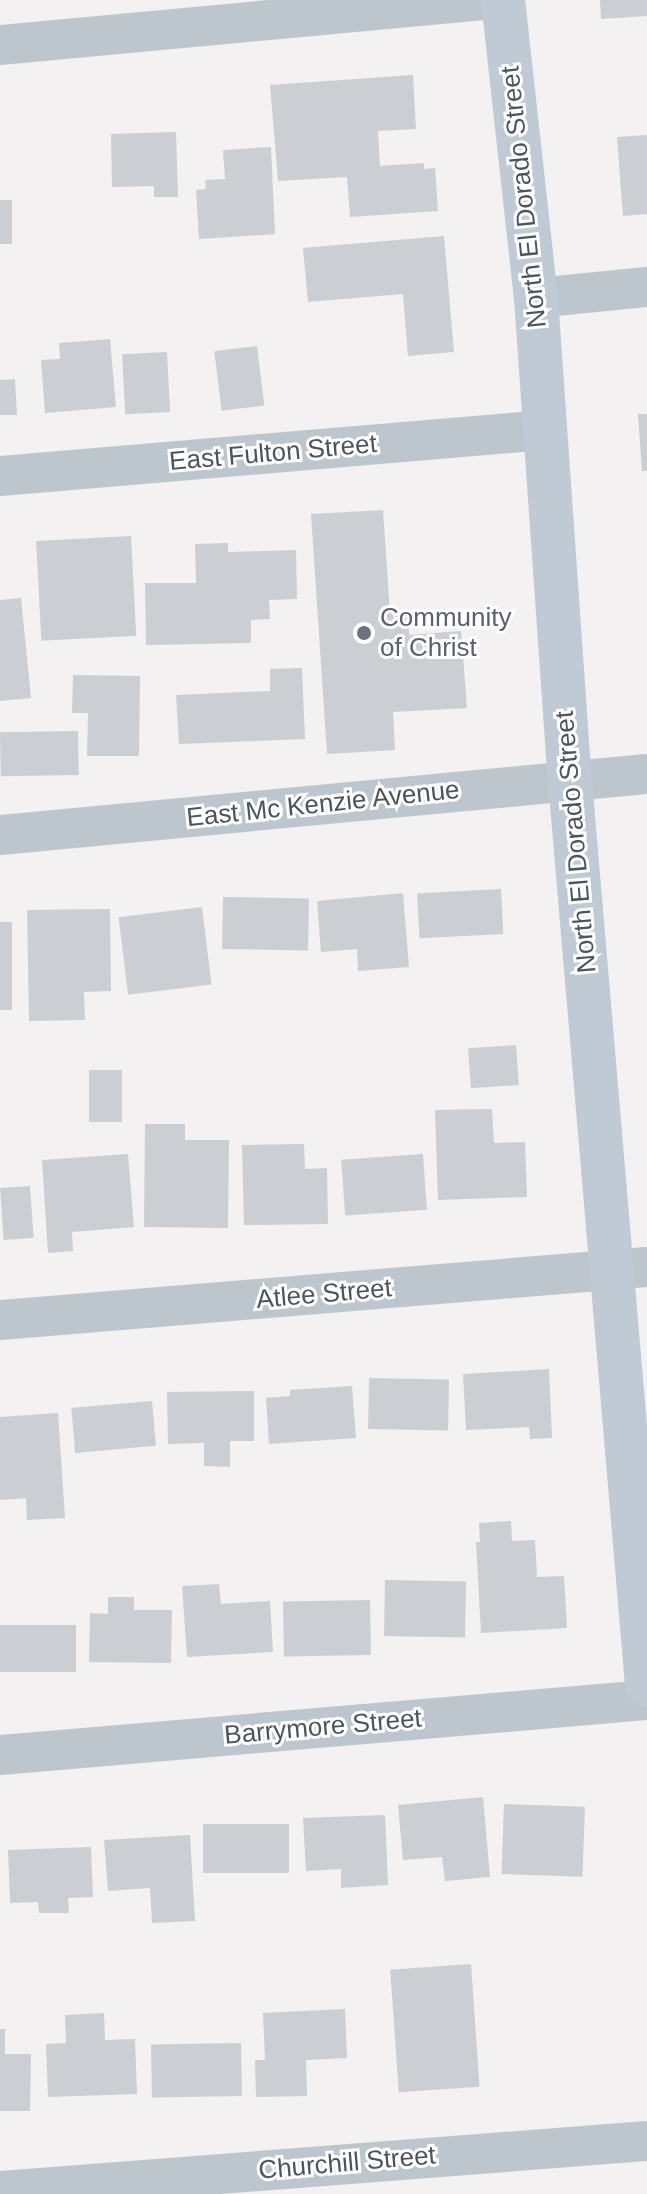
<!DOCTYPE html>
<html>
<head>
<meta charset="utf-8">
<style>
  body { margin:0 }
  #map { position:relative; width:647px; height:2194px; overflow:hidden; background:#f3f1f1; font-family:Helvetica,sans-serif }
  div>[style] { position:absolute }
  [style*='--x'] { left:calc(var(--x)*1px); top:calc(var(--y)*1px); width:calc(var(--w)*1px); rotate:calc(var(--a)*1deg) }
  .building>* { inset:0; background:#cbced3; transform-origin:0 0 }
  .minor>* { height:40px; margin:-20px; padding:0 20px; transform-origin:20px; border-radius:20px; background:#bec6cd }
  .secondary>* { height:44px; margin:-22px; padding:0 22px; transform-origin:22px; border-radius:22px; background:#c0cad4 }
  .dots>* { width:22px; height:22px; translate:-50% -50%; box-sizing:border-box; border:4px solid #fff; border-radius:50% }
  span { translate:-50% -50%; white-space:nowrap; text-align:center; line-height:1.15; -webkit-text-stroke:6px #fff; paint-order:stroke }
  .street-label { font-size:26px; color:#4a555e }
  .worship-label { font-size:26px; color:#5b616d }
  .left { translate:0 -50%; text-align:left }
</style>
</head>
<body>
<div id="map">
  <div class="building">
    <div style="clip-path:polygon(600px 0,647px 0,647px 16px,601px 19px)"></div>
    <div style="clip-path:polygon(413px 75px,416px 129px,378px 131px,380px 166px,424px 163px,424px 169px,435px 168px,438px 211px,350px 217px,347px 177px,278px 181px,270px 85px)"></div>
    <div style="clip-path:polygon(176px 132px,178px 197px,154px 197px,154px 186px,112px 187px,111px 134px)"></div>
    <div style="clip-path:polygon(647px 135px,647px 214px,623px 216px,617px 137px)"></div>
    <div style="clip-path:polygon(271px 147px,275px 234px,199px 239px,196px 190px,206px 189px,205px 180px,225px 179px,223px 150px)"></div>
    <div style="left:0;top:200px;width:12px;height:44px"></div>
    <div style="clip-path:polygon(444px 236px,454px 352px,408px 356px,403px 294px,308px 302px,303px 248px)"></div>
    <div style="clip-path:polygon(110px 339px,116px 407px,45px 413px,41px 360px,60px 359px,59px 343px)"></div>
    <div style="left:257px;top:346px;width:60px;height:43px;rotate:83deg"></div>
    <div style="left:167px;top:352px;width:60px;height:45px;rotate:87deg"></div>
    <div style="clip-path:polygon(15px 379px,17px 415px,0 415px,0 380px)"></div>
    <div style="clip-path:polygon(638px 414px,647px 414px,647px 471px,642px 471px)"></div>
    <div style="clip-path:polygon(383px 510px,390px 613px,408px 612px,409px 635px,461px 631px,467px 708px,393px 712px,395px 750px,327px 754px,311px 514px)"></div>
    <div style="left:131px;top:536px;width:100px;height:95px;rotate:87deg"></div>
    <div style="clip-path:polygon(228px 543px,228px 552px,296px 550px,297px 599px,269px 600px,270px 619px,251px 620px,251px 643px,146px 645px,145px 583px,196px 583px,195px 544px)"></div>
    <div style="clip-path:polygon(21px 598px,31px 698px,0 701px,0 600px)"></div>
    <div style="clip-path:polygon(302px 668px,305px 739px,179px 744px,176px 695px,270px 691px,270px 669px)"></div>
    <div style="clip-path:polygon(73px 675px,140px 676px,139px 756px,87px 756px,88px 713px,72px 713px)"></div>
    <div style="left:78px;top:731px;width:44px;height:78px;rotate:89deg"></div>
    <div style="left:501px;top:889px;width:45px;height:84px;rotate:87deg"></div>
    <div style="clip-path:polygon(403px 893px,409px 967px,358px 971px,357px 949px,321px 952px,317px 901px)"></div>
    <div style="left:223px;top:897px;width:86px;height:52px;rotate:1deg"></div>
    <div style="left:202px;top:907px;width:78px;height:84px;rotate:83deg"></div>
    <div style="clip-path:polygon(110px 909px,111px 991px,84px 992px,85px 1020px,29px 1021px,27px 910px)"></div>
    <div style="left:0;top:922px;width:12px;height:88px"></div>
    <div style="left:516px;top:1045px;width:40px;height:48px;rotate:86deg"></div>
    <div style="left:122px;top:1070px;width:52px;height:33px;rotate:90deg"></div>
    <div style="clip-path:polygon(492px 1109px,494px 1143px,525px 1142px,527px 1197px,438px 1200px,435px 1110px)"></div>
    <div style="clip-path:polygon(145px 1124px,185px 1124px,185px 1140px,229px 1140px,228px 1228px,144px 1227px)"></div>
    <div style="clip-path:polygon(304px 1144px,305px 1169px,327px 1168px,328px 1224px,244px 1225px,242px 1145px)"></div>
    <div style="clip-path:polygon(128px 1154px,134px 1227px,72px 1232px,73px 1251px,48px 1253px,42px 1160px)"></div>
    <div style="left:423px;top:1154px;width:56px;height:82px;rotate:86deg"></div>
    <div style="left:30px;top:1186px;width:52px;height:30px;rotate:86deg"></div>
    <div style="clip-path:polygon(549px 1369px,552px 1438px,530px 1439px,529px 1427px,466px 1430px,463px 1374px)"></div>
    <div style="left:369px;top:1378px;width:80px;height:51px;rotate:1deg"></div>
    <div style="clip-path:polygon(352px 1386px,356px 1438px,269px 1444px,266px 1398px,290px 1396px,290px 1390px)"></div>
    <div style="clip-path:polygon(254px 1391px,254px 1441px,230px 1441px,230px 1467px,204px 1466px,204px 1443px,168px 1444px,167px 1392px)"></div>
    <div style="left:152px;top:1401px;width:45px;height:81px;rotate:85deg"></div>
    <div style="clip-path:polygon(58px 1413px,65px 1518px,27px 1520px,26px 1498px,0 1500px,0 1417px)"></div>
    <div style="clip-path:polygon(511px 1521px,512px 1541px,535px 1540px,537px 1577px,564px 1576px,567px 1628px,481px 1633px,476px 1542px,480px 1542px,479px 1523px)"></div>
    <div style="left:385px;top:1580px;width:81px;height:56px;rotate:1deg"></div>
    <div style="clip-path:polygon(219px 1584px,221px 1604px,270px 1601px,273px 1652px,187px 1657px,182px 1586px)"></div>
    <div style="clip-path:polygon(108px 1597px,134px 1597px,134px 1610px,172px 1610px,171px 1663px,89px 1662px,90px 1613px,108px 1614px)"></div>
    <div style="left:370px;top:1600px;width:55px;height:87px;rotate:89deg"></div>
    <div style="left:76px;top:1625px;width:47px;height:76px;rotate:90deg"></div>
    <div style="clip-path:polygon(483px 1797px,490px 1877px,445px 1881px,442px 1857px,403px 1860px,398px 1805px)"></div>
    <div style="left:504px;top:1804px;width:81px;height:70px;rotate:2deg"></div>
    <div style="clip-path:polygon(385px 1815px,388px 1885px,341px 1888px,341px 1869px,306px 1871px,303px 1818px)"></div>
    <div style="left:203px;top:1824px;width:86px;height:49px"></div>
    <div style="clip-path:polygon(190px 1835px,195px 1921px,152px 1923px,150px 1888px,108px 1891px,104px 1840px)"></div>
    <div style="clip-path:polygon(91px 1847px,93px 1897px,68px 1898px,69px 1913px,39px 1913px,38px 1902px,10px 1903px,8px 1850px)"></div>
    <div style="left:471px;top:1964px;width:123px;height:81px;rotate:86deg"></div>
    <div style="clip-path:polygon(345px 2009px,347px 2058px,306px 2060px,307px 2096px,256px 2097px,255px 2060px,265px 2060px,263px 2013px)"></div>
    <div style="clip-path:polygon(104px 2013px,105px 2040px,135px 2039px,137px 2094px,48px 2097px,46px 2044px,66px 2043px,65px 2015px)"></div>
    <div style="clip-path:polygon(0 2029px,5px 2029px,5px 2054px,31px 2054px,30px 2111px,0 2111px)"></div>
    <div style="left:241px;top:2043px;width:53px;height:90px;rotate:89deg"></div>
  </div>
  <div class="minor">
    <div style="--x:0;--y:45;--w:483;--a:-5.3"></div>
    <div style="--x:536;--y:298;--w:112;--a:-5.7"></div>
    <div style="--x:0;--y:476;--w:547;--a:-4.82"></div>
    <div style="--x:0;--y:835;--w:650;--a:-5.39"></div>
    <div style="--x:0;--y:1320;--w:649;--a:-4.68"></div>
    <div style="--x:0;--y:1755;--w:649;--a:-4.86"></div>
    <div style="--x:0;--y:2191;--w:649;--a:-4.42"></div>
  </div>
  <div class="secondary">
    <div style="--x:503;--y:0;--w:300;--a:83.7"></div>
    <div style="--x:536;--y:298;--w:484;--a:86"></div>
    <div style="--x:570;--y:781;--w:907;--a:85.13"></div>
  </div>
  <div class="dots">
    <div style="left:364px;top:633px;background:#6b7280"></div>
  </div>
  <div class="street-label">
    <span style="left:524px;top:197px;rotate:-96deg">North El Dorado Street</span>
    <span style="left:273px;top:453px;rotate:-5deg">East Fulton Street</span>
    <span style="left:323px;top:804px;rotate:-6deg">East Mc Kenzie Avenue</span>
    <span style="left:576px;top:842px;rotate:-95deg">North El Dorado Street</span>
    <span style="left:324px;top:1294px;rotate:-5deg">Atlee Street</span>
    <span style="left:323px;top:1727px;rotate:-5deg">Barrymore Street</span>
    <span style="left:347px;top:2163px;rotate:-5deg">Churchill Street</span>
  </div>
  <div class="worship-label">
    <span class="left" style="left:380px;top:633px">Community<br>of Christ</span>
  </div>
</div>
</body>
</html>
